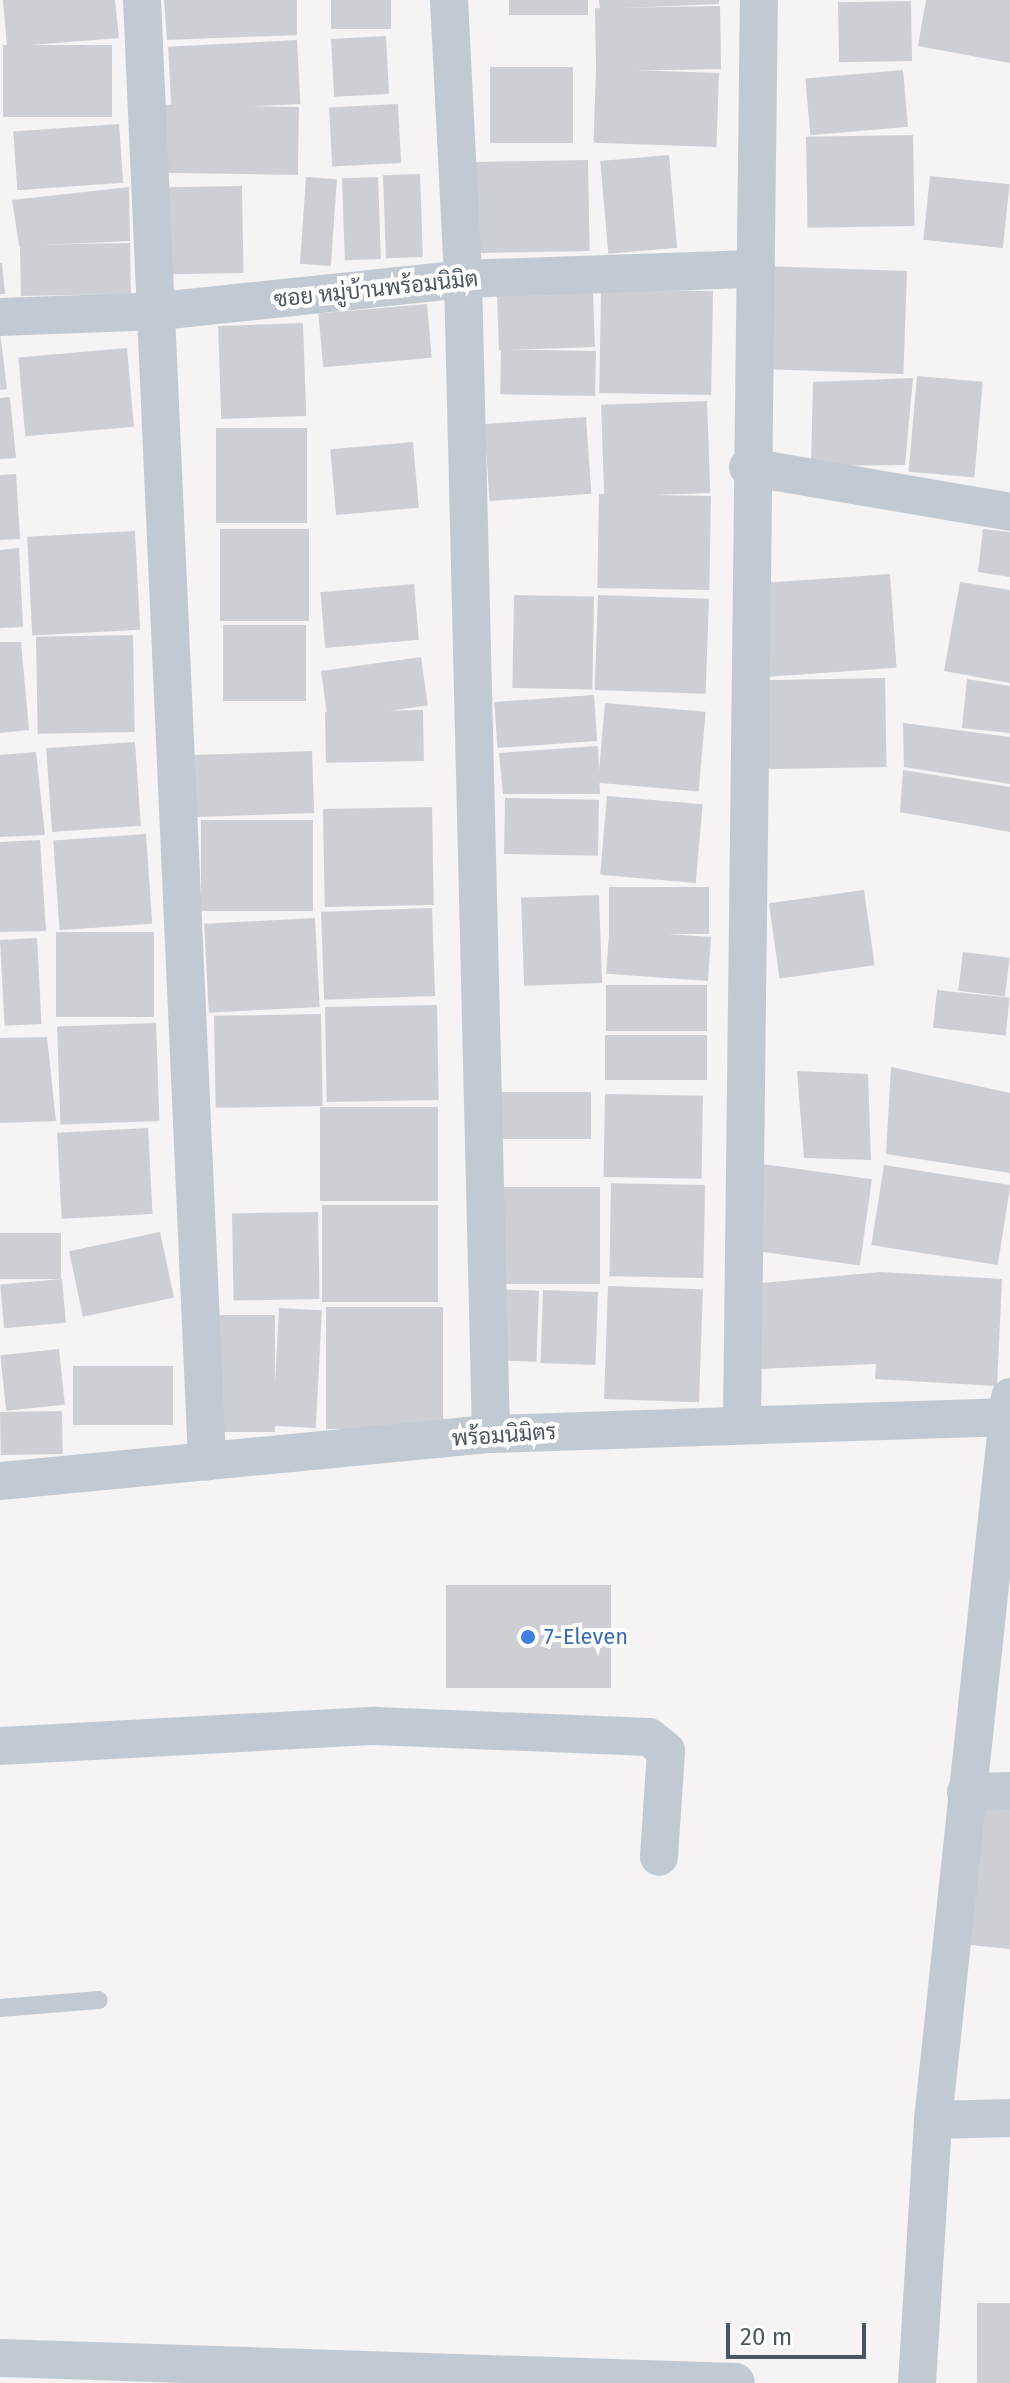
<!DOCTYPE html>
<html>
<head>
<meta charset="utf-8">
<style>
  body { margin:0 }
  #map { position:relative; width:1010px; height:2383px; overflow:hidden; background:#f5f3f3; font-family:"Fira Sans",Sarabun,sans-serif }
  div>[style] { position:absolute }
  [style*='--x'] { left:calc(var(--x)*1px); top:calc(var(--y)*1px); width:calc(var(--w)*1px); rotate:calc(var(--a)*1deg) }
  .building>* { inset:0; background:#cdcfd5; transform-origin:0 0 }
  .service>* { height:18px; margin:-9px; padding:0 9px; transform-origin:9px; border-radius:9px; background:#c1cad2 }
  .minor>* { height:38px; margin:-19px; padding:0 19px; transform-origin:19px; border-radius:19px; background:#c1cad2 }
  .dots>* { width:22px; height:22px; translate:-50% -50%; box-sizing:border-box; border:4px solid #fff; border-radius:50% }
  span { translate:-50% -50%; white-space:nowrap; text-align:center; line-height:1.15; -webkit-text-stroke:8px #fff; paint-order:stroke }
  .street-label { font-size:22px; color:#4a5661 }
  .shop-label { font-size:22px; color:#366cbe }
  .left { translate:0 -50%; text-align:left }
  .scale { position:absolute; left:726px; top:2323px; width:140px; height:36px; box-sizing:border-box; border:4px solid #4a5661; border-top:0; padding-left:10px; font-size:24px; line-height:28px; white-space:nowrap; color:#4a5661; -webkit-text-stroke:6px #fff; paint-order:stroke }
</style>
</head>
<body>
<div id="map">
  <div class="building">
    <div style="clip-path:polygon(3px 0,115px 0,119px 38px,7px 47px)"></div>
    <div style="clip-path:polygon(164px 0,297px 0,297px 35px,167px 40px)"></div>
    <div style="left:331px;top:0;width:60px;height:29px"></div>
    <div style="left:509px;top:0;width:79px;height:15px"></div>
    <div style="clip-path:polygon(599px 0,719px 0,719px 4px,600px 9px)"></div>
    <div style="clip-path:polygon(926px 0,1010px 0,1010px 63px,918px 46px)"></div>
    <div style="left:911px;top:1px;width:60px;height:73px;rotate:89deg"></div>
    <div style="left:720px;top:6px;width:63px;height:125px;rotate:89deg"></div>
    <div style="left:386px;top:36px;width:58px;height:55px;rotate:87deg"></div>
    <div style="left:297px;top:40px;width:64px;height:129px;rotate:87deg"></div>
    <div style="left:112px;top:45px;width:72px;height:109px;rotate:90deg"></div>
    <div style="left:573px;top:67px;width:76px;height:83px;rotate:90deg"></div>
    <div style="left:903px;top:70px;width:57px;height:98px;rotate:85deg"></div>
    <div style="left:719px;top:73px;width:74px;height:123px;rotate:92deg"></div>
    <div style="left:398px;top:104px;width:59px;height:69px;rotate:87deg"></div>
    <div style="left:299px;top:107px;width:68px;height:135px;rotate:91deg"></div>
    <div style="left:119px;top:124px;width:59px;height:106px;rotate:86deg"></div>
    <div style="left:913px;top:135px;width:91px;height:107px;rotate:89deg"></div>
    <div style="left:669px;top:155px;width:93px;height:69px;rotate:85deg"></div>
    <div style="left:588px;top:160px;width:91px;height:124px;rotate:89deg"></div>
    <div style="left:420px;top:174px;width:83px;height:37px;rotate:88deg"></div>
    <div style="left:930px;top:176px;width:80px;height:64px;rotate:6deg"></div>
    <div style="left:306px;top:177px;width:31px;height:87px;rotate:4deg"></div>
    <div style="left:378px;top:177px;width:82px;height:36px;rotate:88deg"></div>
    <div style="left:242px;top:186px;width:87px;height:73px;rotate:89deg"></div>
    <div style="clip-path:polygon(129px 187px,130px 241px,19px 246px,12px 200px)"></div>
    <div style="left:130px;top:243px;width:51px;height:110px;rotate:89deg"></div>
    <div style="clip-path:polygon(0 263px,2px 263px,5px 294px,0 294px)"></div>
    <div style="left:907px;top:271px;width:103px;height:144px;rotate:92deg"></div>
    <div style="left:713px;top:291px;width:104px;height:112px;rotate:91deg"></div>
    <div style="left:593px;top:293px;width:54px;height:96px;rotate:88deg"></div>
    <div style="left:427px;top:304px;width:54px;height:109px;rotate:85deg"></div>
    <div style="left:303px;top:323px;width:93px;height:85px;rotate:88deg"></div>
    <div style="clip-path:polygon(0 332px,7px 389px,0 390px)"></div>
    <div style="left:127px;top:348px;width:79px;height:109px;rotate:85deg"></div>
    <div style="left:596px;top:351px;width:45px;height:95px;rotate:91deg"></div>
    <div style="left:917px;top:376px;width:66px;height:96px;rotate:5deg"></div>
    <div style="clip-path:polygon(913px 378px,905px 465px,811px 466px,813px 382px)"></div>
    <div style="clip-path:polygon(10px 397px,16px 458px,0 459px,0 398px)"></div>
    <div style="left:707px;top:401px;width:92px;height:106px;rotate:88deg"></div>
    <div style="left:586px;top:417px;width:77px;height:102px;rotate:86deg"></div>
    <div style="left:216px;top:428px;width:91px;height:95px"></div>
    <div style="left:413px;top:442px;width:66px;height:83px;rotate:85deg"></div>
    <div style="clip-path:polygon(16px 474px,20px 539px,0 540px,0 475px)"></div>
    <div style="left:599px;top:494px;width:112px;height:94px;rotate:1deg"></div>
    <div style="left:220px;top:529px;width:89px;height:92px"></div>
    <div style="clip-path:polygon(983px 529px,1010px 532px,1010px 577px,978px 572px)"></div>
    <div style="left:135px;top:531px;width:99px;height:108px;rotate:87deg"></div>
    <div style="clip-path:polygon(19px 548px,23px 627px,0 628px,0 550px)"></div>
    <div style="left:890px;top:574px;width:94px;height:137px;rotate:86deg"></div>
    <div style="clip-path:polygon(960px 582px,1010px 590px,1010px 683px,944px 671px)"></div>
    <div style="left:414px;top:584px;width:56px;height:94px;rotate:85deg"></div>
    <div style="left:514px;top:595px;width:80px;height:93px;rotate:1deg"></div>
    <div style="left:598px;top:595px;width:111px;height:95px;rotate:2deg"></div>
    <div style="left:223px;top:625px;width:83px;height:76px"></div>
    <div style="left:133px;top:635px;width:97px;height:97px;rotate:89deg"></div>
    <div style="clip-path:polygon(0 642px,21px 642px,29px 730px,0 733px)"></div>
    <div style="left:421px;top:657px;width:49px;height:101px;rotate:82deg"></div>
    <div style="left:885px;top:678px;width:89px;height:124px;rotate:89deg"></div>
    <div style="clip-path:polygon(967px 679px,1010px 686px,1010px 733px,962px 728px)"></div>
    <div style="left:594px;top:695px;width:46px;height:100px;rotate:86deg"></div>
    <div style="left:605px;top:703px;width:101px;height:80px;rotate:5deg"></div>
    <div style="left:423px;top:710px;width:51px;height:98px;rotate:89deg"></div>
    <div style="clip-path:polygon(903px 723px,1010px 737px,1010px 784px,904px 767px)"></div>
    <div style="left:135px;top:742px;width:84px;height:89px;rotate:86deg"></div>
    <div style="clip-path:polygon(598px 746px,600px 794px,503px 794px,499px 753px)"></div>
    <div style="left:312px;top:751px;width:62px;height:118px;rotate:88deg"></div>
    <div style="clip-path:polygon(36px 752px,45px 835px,0 837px,0 755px)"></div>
    <div style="clip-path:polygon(903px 770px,1010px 787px,1010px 832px,900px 812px)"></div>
    <div style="left:607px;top:796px;width:96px;height:79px;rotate:5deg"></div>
    <div style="left:505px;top:798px;width:94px;height:56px;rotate:1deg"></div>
    <div style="left:432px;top:807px;width:98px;height:109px;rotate:89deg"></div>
    <div style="left:313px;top:820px;width:91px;height:112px;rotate:90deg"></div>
    <div style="left:146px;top:834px;width:90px;height:93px;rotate:86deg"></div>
    <div style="clip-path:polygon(40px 840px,46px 931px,0 932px,0 842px)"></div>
    <div style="left:609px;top:887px;width:100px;height:47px"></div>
    <div style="left:864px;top:890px;width:76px;height:96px;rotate:82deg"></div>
    <div style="left:599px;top:895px;width:88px;height:78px;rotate:88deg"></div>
    <div style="left:432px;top:908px;width:88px;height:111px;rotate:88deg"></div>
    <div style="left:315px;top:918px;width:89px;height:111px;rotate:87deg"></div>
    <div style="left:154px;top:932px;width:85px;height:98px;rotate:90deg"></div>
    <div style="left:711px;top:937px;width:44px;height:102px;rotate:94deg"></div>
    <div style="left:37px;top:938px;width:86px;height:37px;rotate:87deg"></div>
    <div style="left:963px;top:952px;width:47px;height:39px;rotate:7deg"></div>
    <div style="left:707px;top:985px;width:46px;height:101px;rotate:90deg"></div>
    <div style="left:937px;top:990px;width:73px;height:38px;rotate:6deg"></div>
    <div style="left:437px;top:1005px;width:95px;height:112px;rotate:89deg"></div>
    <div style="left:321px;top:1014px;width:92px;height:107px;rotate:89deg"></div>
    <div style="left:156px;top:1023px;width:98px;height:99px;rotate:88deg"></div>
    <div style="left:707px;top:1035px;width:45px;height:102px;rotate:90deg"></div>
    <div style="clip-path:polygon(47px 1037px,56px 1121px,0 1123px,0 1038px)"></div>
    <div style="clip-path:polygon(891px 1067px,1010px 1093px,1010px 1173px,886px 1154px)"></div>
    <div style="clip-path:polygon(797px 1071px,868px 1074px,871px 1160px,804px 1158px)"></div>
    <div style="left:591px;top:1092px;width:47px;height:102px;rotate:90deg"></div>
    <div style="left:605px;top:1094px;width:98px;height:83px;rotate:1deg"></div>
    <div style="left:438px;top:1107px;width:94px;height:118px;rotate:90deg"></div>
    <div style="left:148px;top:1128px;width:86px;height:91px;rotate:87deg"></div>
    <div style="left:763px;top:1164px;width:110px;height:87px;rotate:8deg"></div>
    <div style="left:884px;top:1165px;width:128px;height:81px;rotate:9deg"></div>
    <div style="left:705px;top:1185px;width:93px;height:94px;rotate:91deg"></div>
    <div style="left:500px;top:1187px;width:100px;height:97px"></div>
    <div style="left:322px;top:1205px;width:116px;height:97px"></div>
    <div style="left:318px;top:1212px;width:87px;height:86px;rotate:89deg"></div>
    <div style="left:160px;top:1232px;width:67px;height:93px;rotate:78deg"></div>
    <div style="left:0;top:1233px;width:61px;height:46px"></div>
    <div style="clip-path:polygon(881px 1272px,1002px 1279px,997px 1386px,875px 1379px,876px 1364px,758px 1369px,761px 1283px)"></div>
    <div style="left:62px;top:1279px;width:44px;height:62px;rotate:85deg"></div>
    <div style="left:608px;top:1286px;width:95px;height:113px;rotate:2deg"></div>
    <div style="left:491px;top:1289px;width:48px;height:71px;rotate:2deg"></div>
    <div style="left:543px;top:1290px;width:55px;height:73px;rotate:2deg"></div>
    <div style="left:326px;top:1307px;width:117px;height:122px"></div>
    <div style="left:279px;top:1308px;width:43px;height:118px;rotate:3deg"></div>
    <div style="left:214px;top:1315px;width:61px;height:117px"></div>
    <div style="left:59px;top:1349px;width:56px;height:59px;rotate:84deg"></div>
    <div style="left:173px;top:1366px;width:59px;height:100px;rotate:90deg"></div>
    <div style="left:62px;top:1411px;width:43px;height:62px;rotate:89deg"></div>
    <div style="left:446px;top:1585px;width:165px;height:103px"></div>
    <div style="clip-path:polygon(976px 1800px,1010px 1806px,1010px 1949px,961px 1944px)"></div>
    <div style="left:977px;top:2303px;width:33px;height:80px"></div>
  </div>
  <div class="service">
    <div style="--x:0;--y:2008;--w:99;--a:-4.6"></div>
  </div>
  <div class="minor">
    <div style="--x:142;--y:0;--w:1463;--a:87.45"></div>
    <div style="--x:449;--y:0;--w:279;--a:87.1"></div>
    <div style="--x:463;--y:279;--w:1155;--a:88.61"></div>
    <div style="--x:0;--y:317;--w:160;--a:-2.1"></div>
    <div style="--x:160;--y:311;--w:305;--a:-6"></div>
    <div style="--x:463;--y:279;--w:290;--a:-2"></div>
    <div style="--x:748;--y:467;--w:266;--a:9.7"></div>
    <div style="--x:742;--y:1423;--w:1423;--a:-89.32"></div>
    <div style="--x:0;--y:1481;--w:493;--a:-5.5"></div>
    <div style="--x:491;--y:1434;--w:519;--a:-1.88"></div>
    <div style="--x:0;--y:1746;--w:376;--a:-3.1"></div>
    <div style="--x:375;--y:1726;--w:274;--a:2.3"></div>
    <div style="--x:649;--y:1737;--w:22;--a:39"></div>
    <div style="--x:666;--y:1751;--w:106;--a:93.8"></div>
    <div style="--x:966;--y:1792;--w:44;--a:-1.3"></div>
    <div style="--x:933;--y:2120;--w:77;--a:-1.5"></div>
    <div style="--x:0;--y:2358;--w:736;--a:1.87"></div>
    <div style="--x:917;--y:2383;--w:263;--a:-86.5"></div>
    <div style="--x:933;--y:2120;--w:727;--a:-83.92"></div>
  </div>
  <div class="dots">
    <div style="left:528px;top:1637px;background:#3f7fe0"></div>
  </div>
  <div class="street-label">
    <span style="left:376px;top:289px;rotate:-6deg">ซอย หมู่บ้านพร้อมนิมิต</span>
    <span style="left:504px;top:1435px;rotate:-4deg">พร้อมนิมิตร</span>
  </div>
  <div class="shop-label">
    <span class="left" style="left:544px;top:1637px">7-Eleven</span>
  </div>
  <div class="scale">20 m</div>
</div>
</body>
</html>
